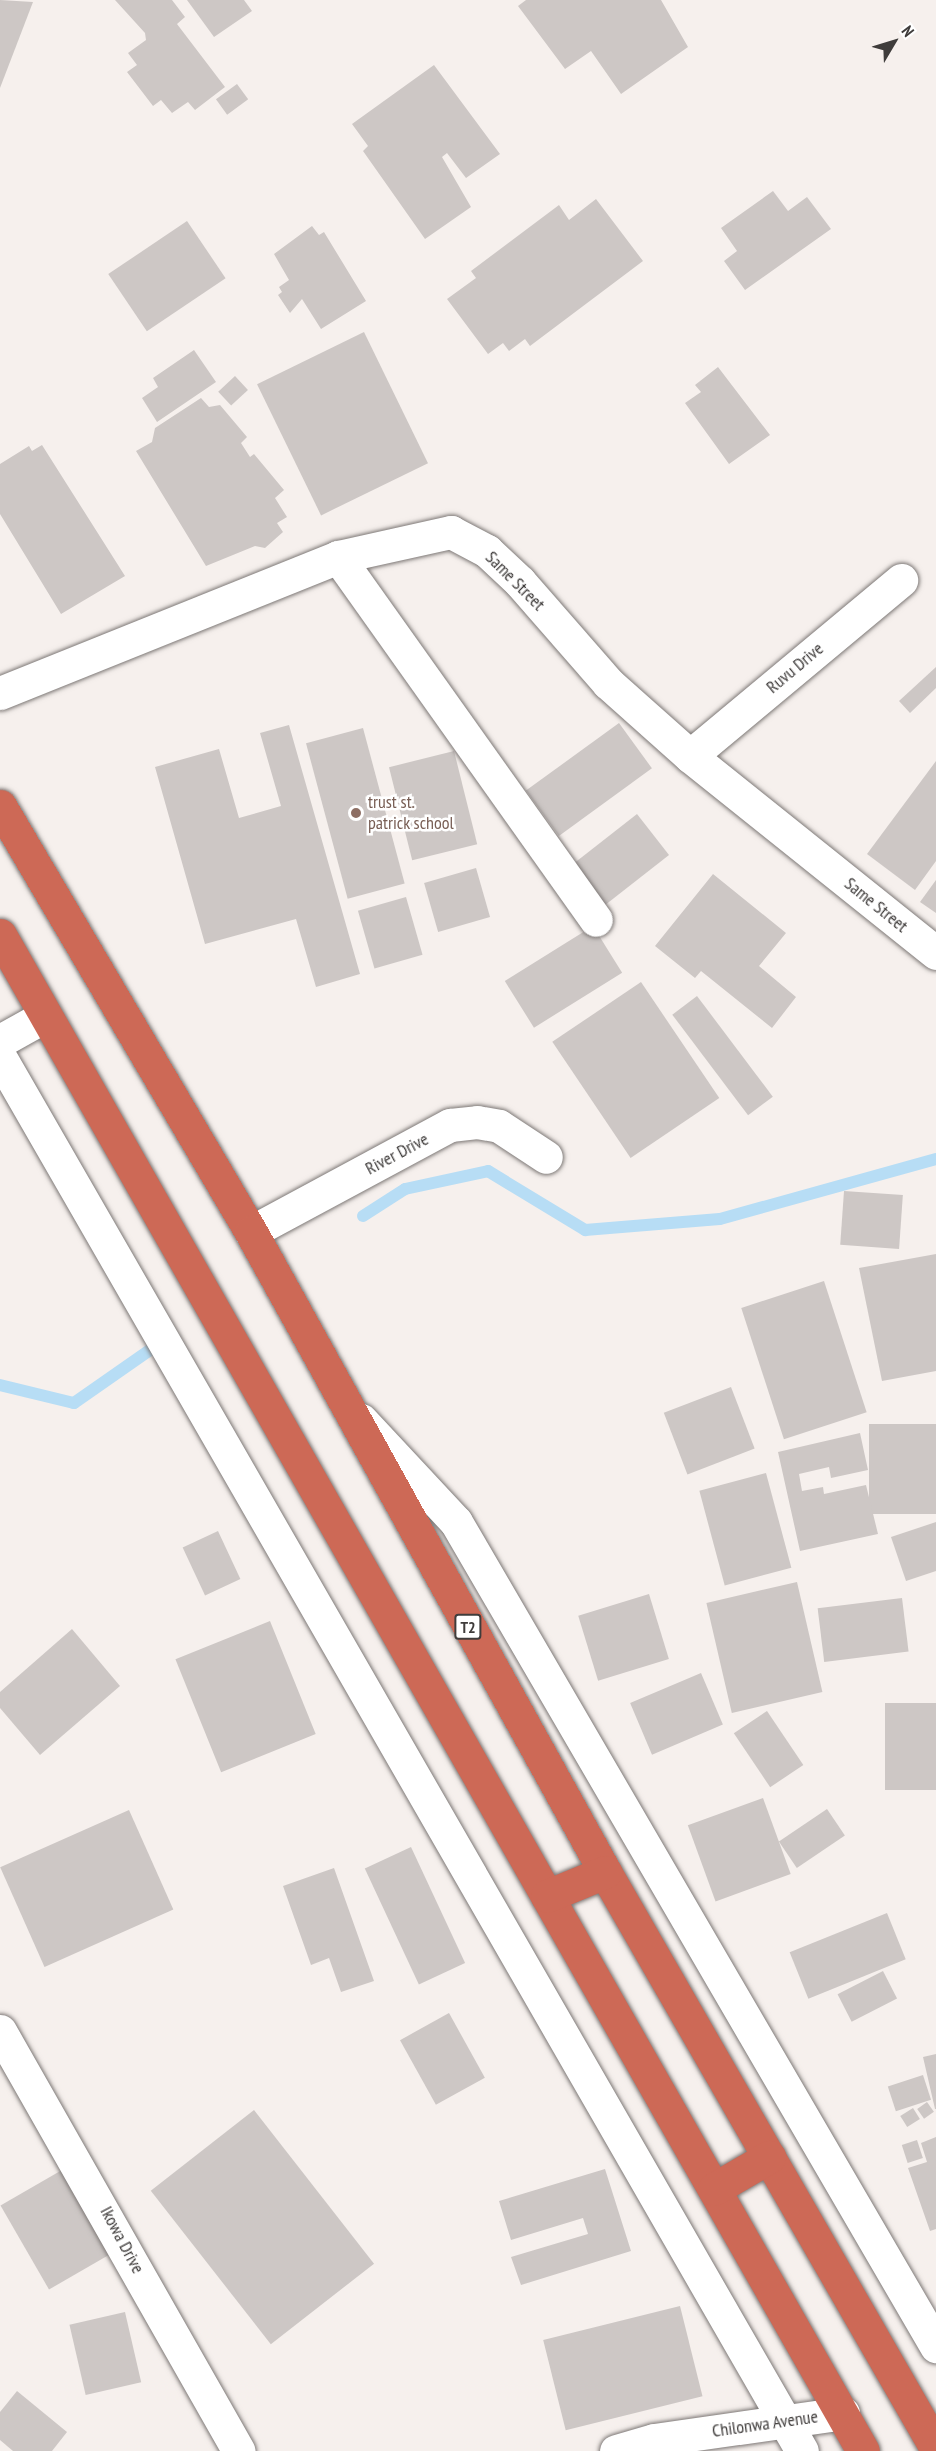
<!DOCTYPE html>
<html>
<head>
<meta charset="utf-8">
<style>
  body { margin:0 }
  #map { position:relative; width:936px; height:2451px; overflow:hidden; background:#f6f0ed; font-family:"PT Sans Narrow",sans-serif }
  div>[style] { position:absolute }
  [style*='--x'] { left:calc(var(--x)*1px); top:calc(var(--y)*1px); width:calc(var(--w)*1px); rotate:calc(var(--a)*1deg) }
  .stream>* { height:12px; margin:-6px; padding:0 6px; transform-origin:6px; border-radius:6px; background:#b7ddf5 }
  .building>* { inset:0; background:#cdc7c5; transform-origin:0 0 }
  .roads { filter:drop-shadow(0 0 2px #7d7876) drop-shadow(0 0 2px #7d7876) }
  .minor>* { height:33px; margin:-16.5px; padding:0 16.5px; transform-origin:16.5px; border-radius:16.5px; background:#fff }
  .highway>* { height:33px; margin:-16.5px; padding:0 16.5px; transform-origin:16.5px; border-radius:16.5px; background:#cd6956 }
  .dots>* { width:16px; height:16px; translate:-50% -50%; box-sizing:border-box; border:3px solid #fff; border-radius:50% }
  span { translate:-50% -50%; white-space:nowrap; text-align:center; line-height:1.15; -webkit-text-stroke:5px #fff; paint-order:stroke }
  .shield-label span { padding:2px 4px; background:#fff; border:2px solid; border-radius:4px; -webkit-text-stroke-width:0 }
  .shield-label { font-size:16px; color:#3f3c3b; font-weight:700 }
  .street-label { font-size:18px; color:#3f3c3b }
  .education-label { font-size:18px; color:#785e54 }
  .left { translate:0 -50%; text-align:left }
  .north { position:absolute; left:864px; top:12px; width:60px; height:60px; -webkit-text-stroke:4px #fff; paint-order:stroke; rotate:52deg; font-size:16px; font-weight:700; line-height:24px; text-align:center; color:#3f3c3b }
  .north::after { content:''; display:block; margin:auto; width:21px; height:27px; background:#3f3c3b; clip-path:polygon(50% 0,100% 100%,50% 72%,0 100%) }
</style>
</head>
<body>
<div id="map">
  <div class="stream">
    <div style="--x:363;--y:1216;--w:50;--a:-32.7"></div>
    <div style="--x:405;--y:1189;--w:85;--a:-12.2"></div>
    <div style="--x:488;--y:1171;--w:114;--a:31.3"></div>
    <div style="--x:585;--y:1230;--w:135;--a:-4.7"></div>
    <div style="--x:720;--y:1219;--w:224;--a:-15.5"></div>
    <div style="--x:0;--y:1385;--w:76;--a:13.7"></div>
    <div style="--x:74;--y:1403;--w:93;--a:-34.9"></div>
  </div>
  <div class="building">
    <div style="clip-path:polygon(0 0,33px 2px,0 88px)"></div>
    <div style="clip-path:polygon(115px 0,172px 0,185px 17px,177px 24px,225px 87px,195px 110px,188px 102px,172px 113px,161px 100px,153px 106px,127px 72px,137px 65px,128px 53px,146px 40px,145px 33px)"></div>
    <div style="clip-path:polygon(187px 0,244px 0,252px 11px,214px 37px)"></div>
    <div style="clip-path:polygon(526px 0,661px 0,688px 47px,621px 94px,591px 51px,565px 69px,518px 6px)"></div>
    <div style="clip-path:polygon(434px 65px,500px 154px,466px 178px,447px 153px,442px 157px,471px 207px,425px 239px,363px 151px,368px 146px,352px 124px)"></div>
    <div style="left:237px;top:84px;width:19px;height:26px;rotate:54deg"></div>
    <div style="clip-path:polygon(773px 191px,788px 211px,807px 197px,831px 229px,745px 290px,724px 261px,737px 251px,721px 228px)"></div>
    <div style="clip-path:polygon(596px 199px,643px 261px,530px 346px,525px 339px,509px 351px,503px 343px,488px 354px,447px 299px,476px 278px,471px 271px,559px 205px,569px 220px)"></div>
    <div style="left:187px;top:221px;width:69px;height:95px;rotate:56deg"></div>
    <div style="clip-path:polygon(312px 226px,319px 235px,324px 232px,366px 301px,321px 329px,302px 299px,290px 313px,278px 295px,282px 292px,279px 287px,289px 280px,274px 254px)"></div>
    <div style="left:364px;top:332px;width:146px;height:119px;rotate:64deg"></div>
    <div style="clip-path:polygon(194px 350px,216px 382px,157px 422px,142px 398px,158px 387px,153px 378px)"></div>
    <div style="clip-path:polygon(718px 367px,770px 435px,729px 464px,685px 403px,701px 392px,695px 385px)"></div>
    <div style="left:235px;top:376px;width:19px;height:23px;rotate:47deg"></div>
    <div style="clip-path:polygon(201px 398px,209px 407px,220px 405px,247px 437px,241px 443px,250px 457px,254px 454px,284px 490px,275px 498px,287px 517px,277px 523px,283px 532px,265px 548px,255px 546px,206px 566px,136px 451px,152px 442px,155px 428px)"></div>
    <div style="clip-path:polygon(42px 445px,125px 576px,61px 614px,0 514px,0 464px,29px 446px,32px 451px)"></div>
    <div style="clip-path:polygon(936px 667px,936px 688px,910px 713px,899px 701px)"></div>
    <div style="left:619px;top:723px;width:56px;height:115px;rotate:54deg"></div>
    <div style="clip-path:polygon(289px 725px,360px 974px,316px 987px,296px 919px,205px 944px,155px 767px,219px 749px,239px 818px,281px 806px,260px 733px)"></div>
    <div style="left:363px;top:728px;width:161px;height:59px;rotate:75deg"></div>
    <div style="left:454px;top:751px;width:96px;height:67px;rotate:76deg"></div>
    <div style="clip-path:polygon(936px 761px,936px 861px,915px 890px,867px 854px)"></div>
    <div style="left:637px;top:814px;width:52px;height:90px;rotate:52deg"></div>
    <div style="left:476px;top:868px;width:51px;height:54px;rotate:74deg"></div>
    <div style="clip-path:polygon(713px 874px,786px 933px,759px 966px,796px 997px,772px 1028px,701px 971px,695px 978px,655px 946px)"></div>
    <div style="clip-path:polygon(936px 880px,936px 913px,920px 902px)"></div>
    <div style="left:406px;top:897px;width:60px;height:50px;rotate:74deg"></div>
    <div style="left:593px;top:926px;width:55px;height:104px;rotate:58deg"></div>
    <div style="left:641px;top:982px;width:140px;height:107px;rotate:56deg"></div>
    <div style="left:697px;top:996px;width:126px;height:31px;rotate:53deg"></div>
    <div style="left:844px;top:1191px;width:59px;height:54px;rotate:4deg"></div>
    <div style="clip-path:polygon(936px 1254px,936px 1371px,882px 1381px,859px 1268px)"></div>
    <div style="left:824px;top:1281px;width:138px;height:87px;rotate:72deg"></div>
    <div style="left:731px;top:1387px;width:66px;height:72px;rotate:69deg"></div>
    <div style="left:936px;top:1424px;width:90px;height:67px;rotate:90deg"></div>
    <div style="clip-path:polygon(860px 1433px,868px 1470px,831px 1478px,829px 1467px,799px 1474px,802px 1491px,823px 1487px,824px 1494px,866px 1485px,878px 1534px,800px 1551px,778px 1452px)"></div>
    <div style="left:766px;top:1473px;width:98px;height:69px;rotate:75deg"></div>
    <div style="clip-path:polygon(936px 1522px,936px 1571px,906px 1581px,891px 1537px)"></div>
    <div style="left:218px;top:1531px;width:53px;height:39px;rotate:65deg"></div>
    <div style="left:797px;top:1582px;width:113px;height:93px;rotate:77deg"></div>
    <div style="left:649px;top:1594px;width:68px;height:74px;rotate:73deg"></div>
    <div style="left:902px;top:1598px;width:54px;height:85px;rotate:83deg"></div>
    <div style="left:270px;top:1621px;width:122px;height:102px;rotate:68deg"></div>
    <div style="clip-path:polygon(72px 1629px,120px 1686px,40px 1755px,0 1708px,0 1692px)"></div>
    <div style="left:701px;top:1673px;width:56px;height:77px;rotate:67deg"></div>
    <div style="left:936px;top:1703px;width:87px;height:51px;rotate:90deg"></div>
    <div style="left:767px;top:1711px;width:65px;height:40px;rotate:56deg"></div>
    <div style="left:763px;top:1798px;width:81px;height:80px;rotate:70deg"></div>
    <div style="left:827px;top:1809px;width:32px;height:58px;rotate:56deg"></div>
    <div style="left:129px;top:1810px;width:109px;height:141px;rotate:66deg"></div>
    <div style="left:411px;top:1847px;width:128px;height:51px;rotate:65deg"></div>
    <div style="clip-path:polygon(334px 1868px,374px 1981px,341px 1992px,329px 1958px,311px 1965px,283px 1886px)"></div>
    <div style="left:887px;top:1913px;width:50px;height:105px;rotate:68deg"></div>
    <div style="left:883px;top:1971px;width:31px;height:51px;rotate:63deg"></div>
    <div style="left:449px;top:2013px;width:74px;height:56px;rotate:61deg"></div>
    <div style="clip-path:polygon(936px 2054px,936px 2109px,935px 2109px,923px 2057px)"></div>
    <div style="left:923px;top:2075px;width:26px;height:37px;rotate:72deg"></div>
    <div style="left:927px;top:2102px;width:12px;height:12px;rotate:55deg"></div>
    <div style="left:913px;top:2108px;width:13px;height:15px;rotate:58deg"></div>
    <div style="left:254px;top:2110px;width:195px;height:131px;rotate:52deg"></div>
    <div style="clip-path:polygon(936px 2137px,936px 2229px,930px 2231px,908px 2168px,927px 2162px,921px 2143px)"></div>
    <div style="left:917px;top:2140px;width:19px;height:16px;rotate:72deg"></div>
    <div style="clip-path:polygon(605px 2169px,631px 2251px,521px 2285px,511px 2257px,588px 2234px,583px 2218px,511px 2240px,499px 2201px)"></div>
    <div style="left:62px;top:2170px;width:97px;height:71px;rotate:60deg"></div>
    <div style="left:680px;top:2306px;width:93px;height:141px;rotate:76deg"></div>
    <div style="left:125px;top:2312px;width:72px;height:57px;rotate:77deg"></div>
    <div style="clip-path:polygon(17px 2391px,67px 2432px,52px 2451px,13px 2451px,0 2440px,0 2412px)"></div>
  </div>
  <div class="roads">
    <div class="minor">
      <div style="--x:338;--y:557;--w:445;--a:54.6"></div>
      <div style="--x:0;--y:693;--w:364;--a:-21.9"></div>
      <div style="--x:338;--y:557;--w:116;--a:-12.5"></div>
      <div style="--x:451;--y:532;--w:41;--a:27.8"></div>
      <div style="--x:487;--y:551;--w:45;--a:43.2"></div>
      <div style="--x:520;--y:582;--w:134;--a:48.9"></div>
      <div style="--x:608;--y:683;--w:110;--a:41.7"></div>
      <div style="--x:690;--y:756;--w:315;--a:38.7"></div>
      <div style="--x:690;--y:756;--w:275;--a:-39.8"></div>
      <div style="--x:0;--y:1041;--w:51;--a:-29.1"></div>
      <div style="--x:0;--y:1057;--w:1608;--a:60.09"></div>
      <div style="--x:251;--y:1232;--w:226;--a:-28.3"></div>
      <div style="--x:450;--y:1125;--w:27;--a:-6"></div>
      <div style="--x:477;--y:1122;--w:22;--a:10"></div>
      <div style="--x:499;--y:1126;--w:56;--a:33.4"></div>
      <div style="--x:361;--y:1420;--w:139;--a:47"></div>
      <div style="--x:456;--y:1522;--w:954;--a:59.78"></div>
      <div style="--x:0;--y:2031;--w:483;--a:60.4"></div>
      <div style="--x:616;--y:2451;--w:40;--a:-16"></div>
      <div style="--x:654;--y:2440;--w:191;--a:-8.1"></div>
    </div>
    <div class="highway">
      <div style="--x:0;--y:806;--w:494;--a:59.5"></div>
      <div style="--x:251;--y:1232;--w:731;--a:61.05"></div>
      <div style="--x:605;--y:1872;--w:664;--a:60.12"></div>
      <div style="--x:0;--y:935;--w:1744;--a:60.35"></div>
      <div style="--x:547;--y:1896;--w:63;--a:-22.5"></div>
      <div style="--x:714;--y:2189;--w:64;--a:-30.2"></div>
    </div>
  </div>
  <div class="dots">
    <div style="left:356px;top:813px;background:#8d6e63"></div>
  </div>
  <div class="shield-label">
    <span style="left:468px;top:1627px">T2</span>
  </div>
  <div class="street-label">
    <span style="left:515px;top:581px;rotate:45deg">Same Street</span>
    <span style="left:795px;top:668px;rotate:-40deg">Ruvu Drive</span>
    <span style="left:876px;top:905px;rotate:39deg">Same Street</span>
    <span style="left:397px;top:1154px;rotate:-28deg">River Drive</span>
    <span style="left:122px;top:2240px;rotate:62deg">Ikowa Drive</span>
    <span style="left:765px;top:2424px;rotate:-8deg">Chilonwa Avenue</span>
  </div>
  <div class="education-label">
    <span class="left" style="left:368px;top:813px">trust st.<br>patrick school</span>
  </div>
  <div class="north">N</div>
</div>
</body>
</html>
